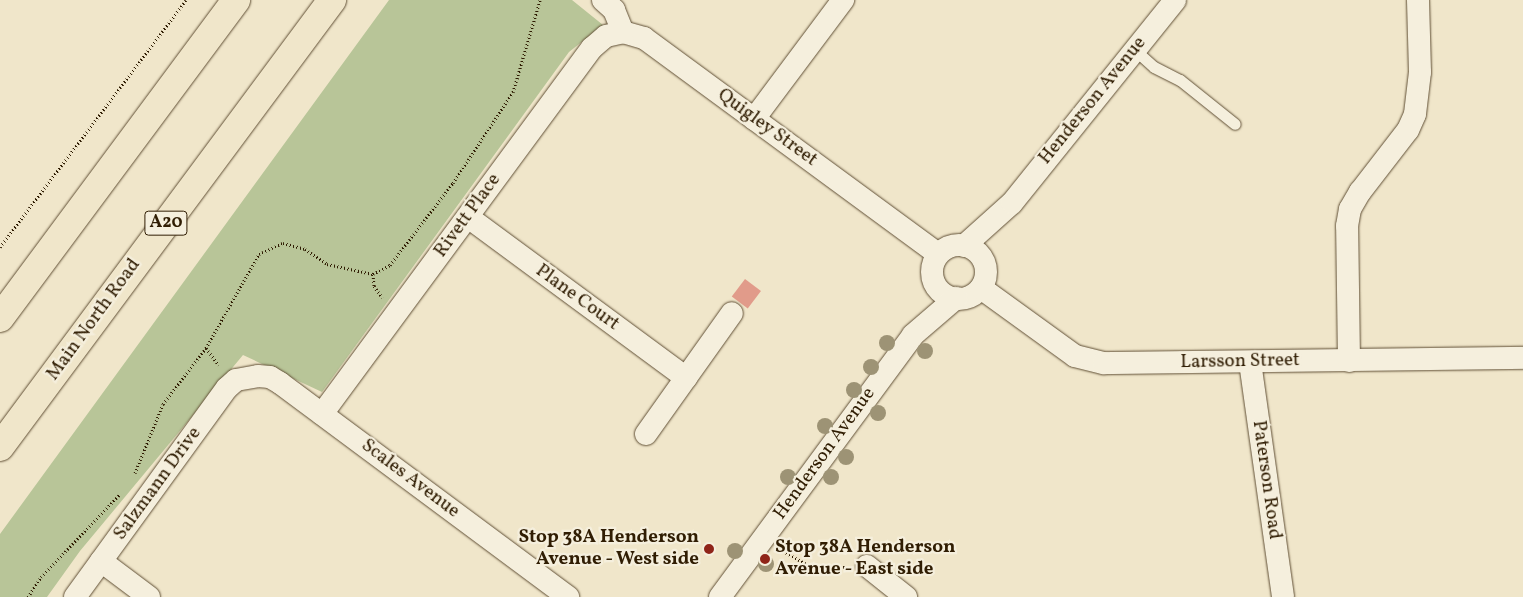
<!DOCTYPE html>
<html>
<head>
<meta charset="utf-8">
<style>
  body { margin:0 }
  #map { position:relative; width:1523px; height:597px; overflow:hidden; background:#f0e6ca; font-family:Vollkorn,serif }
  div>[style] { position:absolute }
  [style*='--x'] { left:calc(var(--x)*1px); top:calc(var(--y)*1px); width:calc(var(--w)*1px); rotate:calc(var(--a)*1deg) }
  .green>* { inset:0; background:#b8c598 }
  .building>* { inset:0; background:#e19b8a; transform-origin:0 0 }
  .path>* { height:3px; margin-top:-1.5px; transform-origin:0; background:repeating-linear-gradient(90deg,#301d03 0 1px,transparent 0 3.5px) }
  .roads { filter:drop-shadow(0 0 1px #604f35) drop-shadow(0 0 1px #604f35) }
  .service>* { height:11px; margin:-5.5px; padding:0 5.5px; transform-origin:5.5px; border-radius:5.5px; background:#f5efdd }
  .minor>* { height:22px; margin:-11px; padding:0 11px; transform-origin:11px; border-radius:11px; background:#f5efdd }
  .minor>.ring { margin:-11px; padding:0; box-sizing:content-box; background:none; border:22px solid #f5efdd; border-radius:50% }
  .trunk>* { height:28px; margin:-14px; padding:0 14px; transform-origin:14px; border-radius:14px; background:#f0e6ca }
  .trees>* { width:16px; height:16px; margin:-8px; border-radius:50%; background:#9d9375 }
  .dots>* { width:14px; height:14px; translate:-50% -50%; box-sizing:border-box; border:2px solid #f5efdd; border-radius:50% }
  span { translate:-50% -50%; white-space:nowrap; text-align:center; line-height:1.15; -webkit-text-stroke:4.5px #f5efdd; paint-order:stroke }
  .shield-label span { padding:1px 4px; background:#f5efdd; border:1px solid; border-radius:4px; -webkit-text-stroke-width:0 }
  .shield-label { font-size:18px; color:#301d03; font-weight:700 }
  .street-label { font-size:19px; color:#301d03 }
  .poi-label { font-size:19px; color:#301d03; font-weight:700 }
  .right { translate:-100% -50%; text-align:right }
  .left { translate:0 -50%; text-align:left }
</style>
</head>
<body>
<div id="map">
  <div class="green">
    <div style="clip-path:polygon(389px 0,572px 0,603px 25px,569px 52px,322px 392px,243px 355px,80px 551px,47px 597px,0 597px,0 534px)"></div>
  </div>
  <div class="building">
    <div style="left:745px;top:279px;width:20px;height:22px;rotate:37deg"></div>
  </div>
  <div class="path">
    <div style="--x:0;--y:247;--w:309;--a:-53"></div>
    <div style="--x:373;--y:274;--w:12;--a:85"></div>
    <div style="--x:374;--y:286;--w:14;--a:54"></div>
    <div style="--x:206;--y:348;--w:21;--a:53"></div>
    <div style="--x:135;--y:473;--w:74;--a:-67.9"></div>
    <div style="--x:163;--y:404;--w:71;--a:-52.5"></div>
    <div style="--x:206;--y:348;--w:108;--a:-60.6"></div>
    <div style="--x:259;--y:254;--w:26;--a:-25"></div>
    <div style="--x:283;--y:243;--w:23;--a:15"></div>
    <div style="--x:305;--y:249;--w:27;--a:34"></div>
    <div style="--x:327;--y:264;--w:47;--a:12.3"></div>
    <div style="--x:373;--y:274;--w:19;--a:-28"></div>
    <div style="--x:390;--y:265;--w:103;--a:-52.5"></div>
    <div style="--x:453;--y:183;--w:109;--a:-56.6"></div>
    <div style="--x:513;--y:92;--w:96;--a:-73.6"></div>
    <div style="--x:783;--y:551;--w:33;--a:29"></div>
    <div style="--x:812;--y:567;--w:34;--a:0"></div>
    <div style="--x:28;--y:597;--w:24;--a:-57"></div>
    <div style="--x:41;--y:577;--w:115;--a:-46.4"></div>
  </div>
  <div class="roads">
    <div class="service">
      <div style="--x:1135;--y:50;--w:25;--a:42"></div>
      <div style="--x:1154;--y:67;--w:29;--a:27"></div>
      <div style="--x:1180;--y:80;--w:70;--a:38.7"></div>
    </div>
    <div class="minor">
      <div style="--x:603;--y:0;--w:15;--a:42"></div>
      <div style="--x:614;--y:10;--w:24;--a:68"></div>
      <div style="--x:623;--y:32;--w:22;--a:16"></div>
      <div style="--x:644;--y:38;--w:365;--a:36.3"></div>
      <div style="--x:754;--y:119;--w:149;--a:-53.2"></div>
      <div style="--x:468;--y:217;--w:271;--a:36.4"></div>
      <div class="ring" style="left:932px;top:245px;width:32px;height:32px"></div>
      <div style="--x:964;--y:246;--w:64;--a:-41.9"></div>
      <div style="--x:1012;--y:203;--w:260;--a:-51.2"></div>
      <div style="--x:981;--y:288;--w:116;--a:35.9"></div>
      <div style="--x:1075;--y:356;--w:30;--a:14"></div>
      <div style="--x:1104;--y:363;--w:419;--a:-0.7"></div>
      <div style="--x:1349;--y:361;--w:135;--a:-90.8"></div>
      <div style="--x:1347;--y:226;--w:17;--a:-80"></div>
      <div style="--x:1350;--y:209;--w:20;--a:-60"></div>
      <div style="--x:1360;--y:192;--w:78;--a:-52.3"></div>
      <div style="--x:1408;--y:130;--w:17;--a:-66"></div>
      <div style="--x:1415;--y:114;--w:42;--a:-83.2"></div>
      <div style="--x:1420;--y:72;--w:72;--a:-91.6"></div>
      <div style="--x:1250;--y:362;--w:237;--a:82"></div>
      <div style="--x:322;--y:414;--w:455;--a:-53.6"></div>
      <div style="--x:592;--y:48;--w:18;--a:-41"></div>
      <div style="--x:606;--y:36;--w:17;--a:-13"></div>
      <div style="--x:646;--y:434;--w:148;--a:-54.6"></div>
      <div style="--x:101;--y:561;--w:60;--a:36.9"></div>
      <div style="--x:867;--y:566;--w:50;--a:38.5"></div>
      <div style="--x:75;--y:597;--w:258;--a:-54"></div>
      <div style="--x:227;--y:388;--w:12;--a:-42"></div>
      <div style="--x:236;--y:380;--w:22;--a:-10"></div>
      <div style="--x:258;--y:376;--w:12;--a:5"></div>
      <div style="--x:270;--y:377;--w:12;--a:31"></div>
      <div style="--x:280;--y:383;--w:359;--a:36.6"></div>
      <div style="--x:720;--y:597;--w:325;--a:-53.6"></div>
      <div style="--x:913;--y:335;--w:57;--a:-40.7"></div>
    </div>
    <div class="trunk">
      <div style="--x:0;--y:318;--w:396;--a:-53.4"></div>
      <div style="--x:0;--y:447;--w:557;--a:-53.4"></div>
    </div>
  </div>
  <div class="trees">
    <div style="left:887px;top:343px"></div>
    <div style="left:925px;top:351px"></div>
    <div style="left:871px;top:367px"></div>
    <div style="left:854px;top:390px"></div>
    <div style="left:878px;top:413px"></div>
    <div style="left:825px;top:426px"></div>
    <div style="left:846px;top:457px"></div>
    <div style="left:788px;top:477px"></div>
    <div style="left:831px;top:477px"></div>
    <div style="left:735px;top:551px"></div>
    <div style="left:766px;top:564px"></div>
  </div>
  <div class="dots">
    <div style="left:709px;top:549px;background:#8f2418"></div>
    <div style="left:765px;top:559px;background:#8f2418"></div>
  </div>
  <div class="shield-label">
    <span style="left:166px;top:223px">A20</span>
  </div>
  <div class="street-label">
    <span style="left:1093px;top:101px;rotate:-51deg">Henderson Avenue</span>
    <span style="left:767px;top:128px;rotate:36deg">Quigley Street</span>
    <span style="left:468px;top:216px;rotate:-54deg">Rivett Place</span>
    <span style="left:577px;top:298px;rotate:36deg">Plane Court</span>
    <span style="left:94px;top:320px;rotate:-54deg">Main North Road</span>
    <span style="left:1240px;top:362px;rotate:-1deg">Larsson Street</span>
    <span style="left:825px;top:454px;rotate:-54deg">Henderson Avenue</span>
    <span style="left:410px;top:479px;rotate:37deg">Scales Avenue</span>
    <span style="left:1266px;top:480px;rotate:82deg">Paterson Road</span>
    <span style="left:158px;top:484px;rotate:-54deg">Salzmann Drive</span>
  </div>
  <div class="poi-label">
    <span class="right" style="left:699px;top:549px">Stop 38A Henderson<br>Avenue - West side</span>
    <span class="left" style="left:775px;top:559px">Stop 38A Henderson<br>Avenue - East side</span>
  </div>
</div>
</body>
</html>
